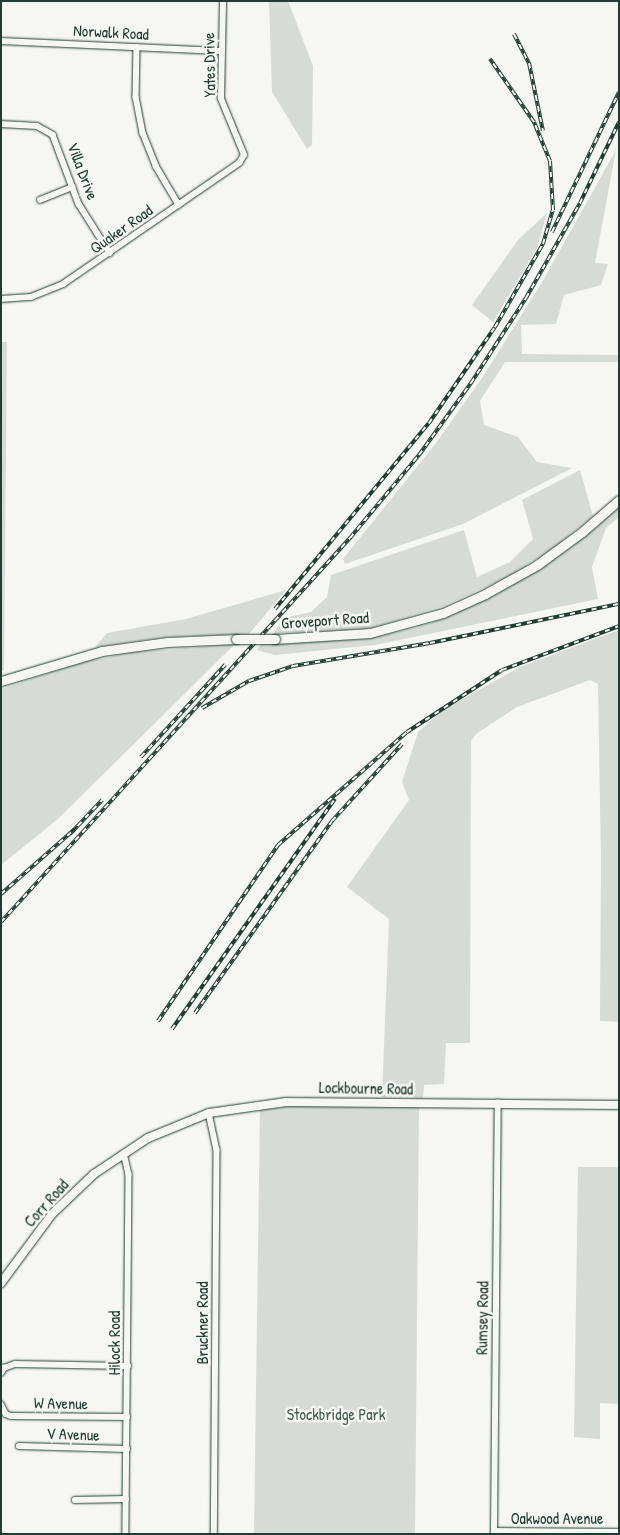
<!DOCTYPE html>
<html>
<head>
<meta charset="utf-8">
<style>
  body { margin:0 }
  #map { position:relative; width:620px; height:1535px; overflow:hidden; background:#f6f6f2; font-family:"Patrick Hand",sans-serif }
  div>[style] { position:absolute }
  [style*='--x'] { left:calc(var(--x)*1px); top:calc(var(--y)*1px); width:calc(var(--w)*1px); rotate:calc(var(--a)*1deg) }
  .green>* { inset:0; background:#d6dbd6 }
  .roads { filter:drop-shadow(0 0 1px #1f3d34) drop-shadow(0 0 1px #1f3d34) }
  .street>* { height:5.5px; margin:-2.75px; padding:0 2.75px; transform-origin:2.75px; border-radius:2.75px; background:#f6f6f2 }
  .secondary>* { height:8px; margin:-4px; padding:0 4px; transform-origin:4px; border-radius:4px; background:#f6f6f2 }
  .primary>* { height:9px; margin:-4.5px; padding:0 4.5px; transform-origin:4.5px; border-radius:4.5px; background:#f6f6f2 }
  .rail>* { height:4px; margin-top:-2px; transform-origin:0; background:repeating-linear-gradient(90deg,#f6f6f2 0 5.5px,#1f3d34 0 11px); box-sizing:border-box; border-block:1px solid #1f3d34 }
  .bridges { filter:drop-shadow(0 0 1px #1f3d34) drop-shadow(0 0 1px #1f3d34) }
  .primary-bridge>* { height:9px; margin:-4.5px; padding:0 4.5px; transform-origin:4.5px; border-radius:4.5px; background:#f6f6f2 }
  span { translate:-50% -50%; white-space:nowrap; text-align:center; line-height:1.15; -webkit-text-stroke:5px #f6f6f2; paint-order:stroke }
  .street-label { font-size:16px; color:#1f3d34 }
  .park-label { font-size:16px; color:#445d54 }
  .frame { position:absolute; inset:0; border:2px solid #1f3d34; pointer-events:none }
</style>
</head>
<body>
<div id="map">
  <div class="green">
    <div style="clip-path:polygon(269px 1px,288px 1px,313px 66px,312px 145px,307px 149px,272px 92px)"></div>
    <div style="clip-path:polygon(616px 150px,595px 263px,608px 264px,601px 285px,564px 295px,556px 324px,521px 325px,522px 354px,619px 355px,619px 362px,505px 362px,480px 401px,484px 425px,518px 437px,537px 462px,572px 468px,463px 524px,345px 564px,343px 559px,436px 443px,482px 378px,541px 284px)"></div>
    <div style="clip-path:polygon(547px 213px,537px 248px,493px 322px,472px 305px,518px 240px)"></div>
    <div style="clip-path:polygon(1px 342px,7px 342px,4px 670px,1px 671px)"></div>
    <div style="clip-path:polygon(580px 470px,593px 516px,556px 546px,508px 577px,444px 606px,367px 629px,274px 633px,283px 618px,311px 612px,327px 597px,331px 575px,464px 530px,477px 577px,510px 562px,533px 539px,522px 500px)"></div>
    <div style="clip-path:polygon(619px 505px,619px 517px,606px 528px,592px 567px,598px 599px,375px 645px,275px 655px,257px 650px,261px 644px,367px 639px,416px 628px,451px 616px,548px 564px)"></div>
    <div style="clip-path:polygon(286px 590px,249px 634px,166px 637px,95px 647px,107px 633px,186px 619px)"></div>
    <div style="clip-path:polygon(619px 630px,619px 1022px,600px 1021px,601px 860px,598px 684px,590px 680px,517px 707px,476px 734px,471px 741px,470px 1043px,446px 1043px,444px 1084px,424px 1085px,423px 1098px,382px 1097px,389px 919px,347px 887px,409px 800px,402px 782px,418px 732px,443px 710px,520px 667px)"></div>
    <div style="clip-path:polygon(235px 644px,59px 818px,1px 865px,1px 689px,79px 663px,136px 652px)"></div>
    <div style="clip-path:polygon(276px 1105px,419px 1107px,415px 1534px,254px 1534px,260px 1107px)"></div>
    <div style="clip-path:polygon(578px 1167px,619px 1167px,619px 1404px,600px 1403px,600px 1439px,574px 1437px)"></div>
  </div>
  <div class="roads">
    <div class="street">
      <div style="--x:1;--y:41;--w:219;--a:2.6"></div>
      <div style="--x:137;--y:47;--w:50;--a:91.1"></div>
      <div style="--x:136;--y:97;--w:37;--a:79"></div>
      <div style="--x:143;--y:133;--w:35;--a:68"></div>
      <div style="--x:156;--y:166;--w:45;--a:59.5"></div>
      <div style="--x:1;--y:124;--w:36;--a:3"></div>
      <div style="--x:37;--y:126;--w:18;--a:29"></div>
      <div style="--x:53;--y:135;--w:74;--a:69.4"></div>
      <div style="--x:79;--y:204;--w:58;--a:57.7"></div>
      <div style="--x:40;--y:200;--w:35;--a:-22"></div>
      <div style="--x:1;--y:299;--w:30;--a:-4"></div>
      <div style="--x:31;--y:297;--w:35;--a:-22"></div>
      <div style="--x:63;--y:284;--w:214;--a:-34.5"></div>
      <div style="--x:239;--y:163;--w:9;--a:-58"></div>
      <div style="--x:244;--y:155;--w:61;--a:-112.3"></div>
      <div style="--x:221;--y:99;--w:98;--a:-88.8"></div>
      <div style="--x:209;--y:1113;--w:38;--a:78"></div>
      <div style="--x:217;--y:1150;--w:384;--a:90.4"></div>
      <div style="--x:124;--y:1153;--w:22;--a:77"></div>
      <div style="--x:129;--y:1174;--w:360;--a:90.5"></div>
      <div style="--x:1;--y:1373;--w:6;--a:-59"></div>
      <div style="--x:4;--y:1368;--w:12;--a:-20"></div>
      <div style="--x:15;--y:1364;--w:113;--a:1"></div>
      <div style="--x:1;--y:1404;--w:11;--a:63"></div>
      <div style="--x:6;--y:1414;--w:5;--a:22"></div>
      <div style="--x:11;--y:1416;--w:116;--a:0.5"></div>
      <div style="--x:19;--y:1446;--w:108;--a:1.6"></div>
      <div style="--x:75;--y:1500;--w:51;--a:-1.1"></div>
      <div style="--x:494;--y:1531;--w:125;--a:0.5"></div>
      <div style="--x:494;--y:1534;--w:431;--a:-89.5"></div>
    </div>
    <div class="secondary">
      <div style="--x:1;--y:1283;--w:86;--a:-53.5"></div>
      <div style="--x:52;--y:1214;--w:58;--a:-43.6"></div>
      <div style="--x:94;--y:1174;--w:65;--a:-33.7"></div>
      <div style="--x:148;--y:1138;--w:66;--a:-22.3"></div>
      <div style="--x:209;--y:1113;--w:78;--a:-8.1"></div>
      <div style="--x:286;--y:1102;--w:333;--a:0.5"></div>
    </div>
    <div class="primary">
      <div style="--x:275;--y:639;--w:95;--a:-3.6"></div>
      <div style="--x:370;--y:633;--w:76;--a:-15.3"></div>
      <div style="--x:443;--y:613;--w:46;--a:-24.3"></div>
      <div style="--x:485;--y:594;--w:60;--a:-29.1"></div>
      <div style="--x:537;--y:565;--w:56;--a:-36.3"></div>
      <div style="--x:582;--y:532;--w:49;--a:-40.9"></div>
      <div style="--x:1;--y:681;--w:105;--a:-16.5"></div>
      <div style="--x:102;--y:651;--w:66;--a:-7.9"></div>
      <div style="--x:167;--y:642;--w:69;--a:-2.5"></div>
    </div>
  </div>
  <div class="rail">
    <div style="--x:514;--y:34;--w:33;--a:63"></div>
    <div style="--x:529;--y:63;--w:69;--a:78.4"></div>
    <div style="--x:552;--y:232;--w:155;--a:-64.4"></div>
    <div style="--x:275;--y:609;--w:241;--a:-50.4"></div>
    <div style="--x:429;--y:423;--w:116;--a:-55.5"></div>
    <div style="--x:495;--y:327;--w:96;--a:-60"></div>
    <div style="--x:543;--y:244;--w:35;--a:-74"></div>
    <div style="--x:553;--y:210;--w:49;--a:-93.5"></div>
    <div style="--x:550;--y:161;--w:42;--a:-112.3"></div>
    <div style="--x:534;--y:122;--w:77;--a:-124.9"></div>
    <div style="--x:202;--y:708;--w:54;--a:-29.9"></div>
    <div style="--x:249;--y:681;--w:46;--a:-18.8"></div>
    <div style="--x:293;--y:666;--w:139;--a:-9.5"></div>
    <div style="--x:430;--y:643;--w:193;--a:-11.7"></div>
    <div style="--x:141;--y:757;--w:125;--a:-47.6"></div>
    <div style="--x:70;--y:834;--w:47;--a:-46.7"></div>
    <div style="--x:1;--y:894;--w:98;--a:-41.3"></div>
    <div style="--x:1;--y:922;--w:519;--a:-47.73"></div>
    <div style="--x:350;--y:538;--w:108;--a:-50.3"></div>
    <div style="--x:419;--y:455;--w:89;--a:-54.2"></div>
    <div style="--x:471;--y:383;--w:101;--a:-57.1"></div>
    <div style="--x:526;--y:298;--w:109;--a:-60.4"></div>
    <div style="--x:580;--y:203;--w:90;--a:-64.3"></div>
    <div style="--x:195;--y:1013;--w:236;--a:-54.5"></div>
    <div style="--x:332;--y:821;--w:104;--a:-47.7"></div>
    <div style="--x:158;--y:1021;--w:213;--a:-55.7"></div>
    <div style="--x:278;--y:845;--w:171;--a:-41.2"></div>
    <div style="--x:407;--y:732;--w:113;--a:-33.1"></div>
    <div style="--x:502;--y:670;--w:125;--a:-20.6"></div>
    <div style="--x:172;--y:1029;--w:282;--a:-54.7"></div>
  </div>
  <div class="bridges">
    <div class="primary-bridge">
      <div style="--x:236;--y:639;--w:39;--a:0"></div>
    </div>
  </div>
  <div class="street-label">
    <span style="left:111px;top:32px;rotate:3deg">Norwalk Road</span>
    <span style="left:209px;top:65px;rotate:-91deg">Yates Drive</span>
    <span style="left:83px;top:171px;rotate:69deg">Villa Drive</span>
    <span style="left:121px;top:229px;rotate:-35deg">Quaker Road</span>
    <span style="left:325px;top:620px;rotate:-4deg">Groveport Road</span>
    <span style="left:366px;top:1088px;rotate:1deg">Lockbourne Road</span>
    <span style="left:46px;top:1203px;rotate:-48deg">Corr Road</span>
    <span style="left:482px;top:1318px;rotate:-89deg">Rumsey Road</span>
    <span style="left:202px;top:1323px;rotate:-90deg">Bruckner Road</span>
    <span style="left:114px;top:1343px;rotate:-90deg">Hilock Road</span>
    <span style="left:61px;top:1403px;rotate:1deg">W Avenue</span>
    <span style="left:73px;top:1434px;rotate:2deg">V Avenue</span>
    <span style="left:557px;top:1518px">Oakwood Avenue</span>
  </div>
  <div class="park-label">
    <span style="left:336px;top:1414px">Stockbridge Park</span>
  </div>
  <div class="frame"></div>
</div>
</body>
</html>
